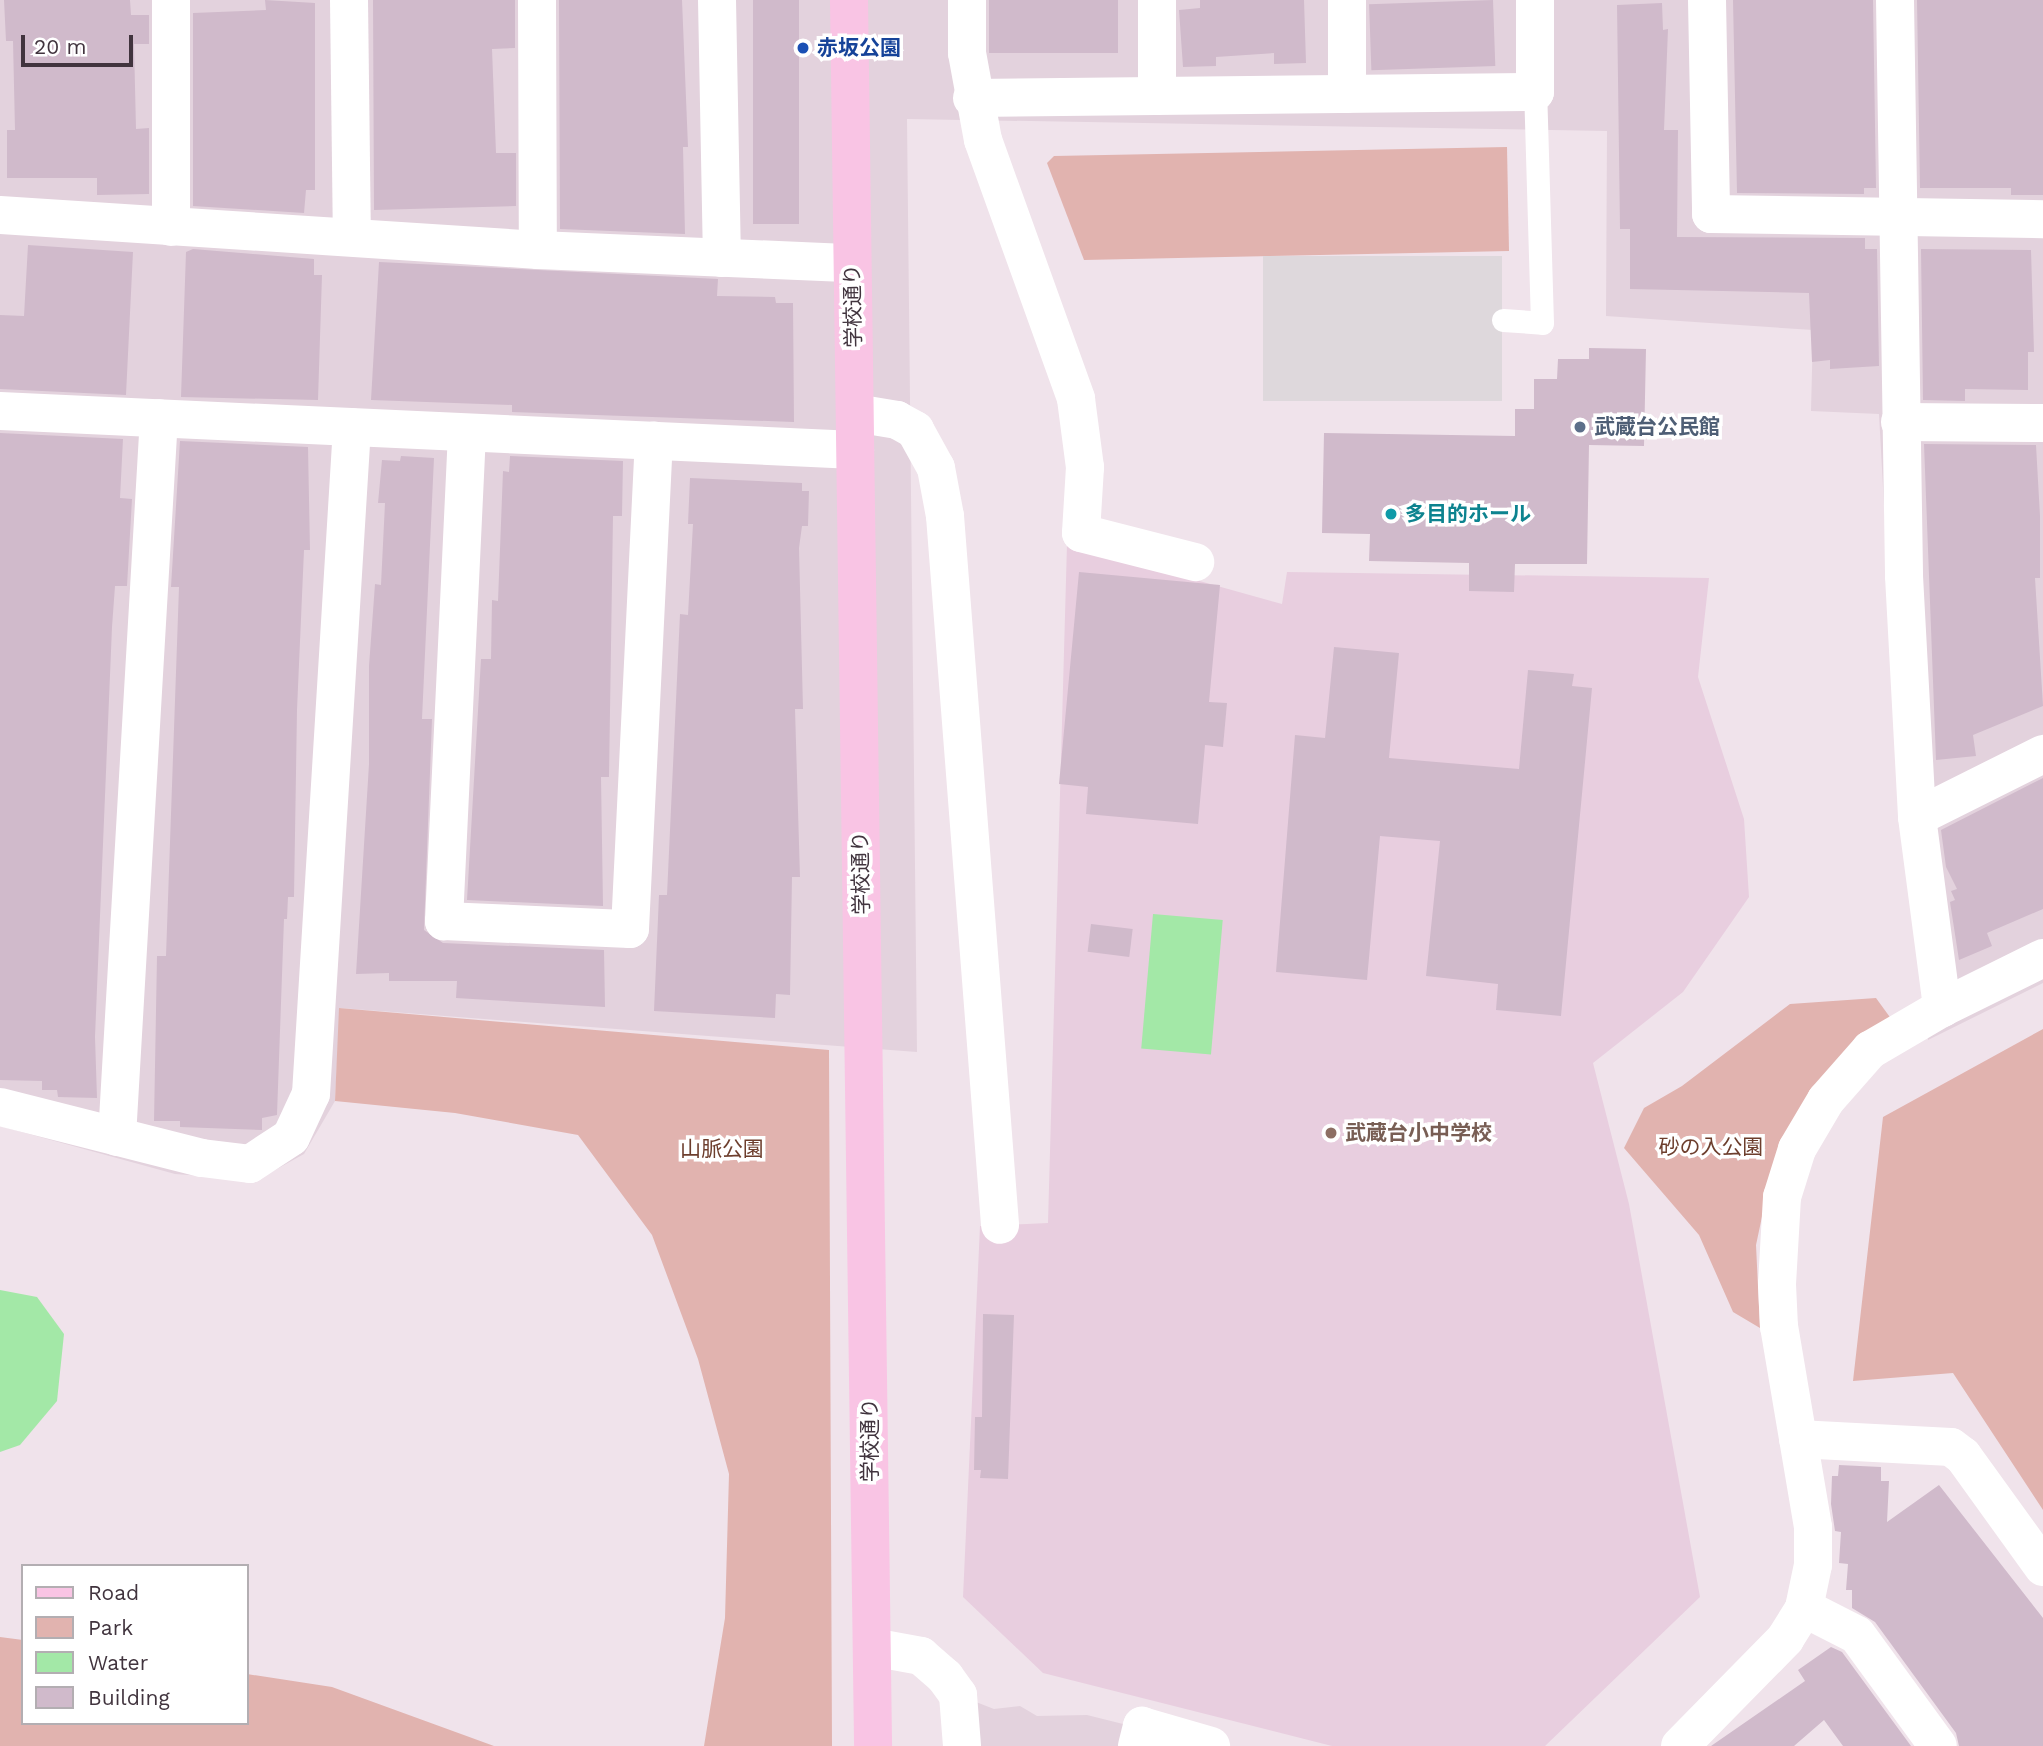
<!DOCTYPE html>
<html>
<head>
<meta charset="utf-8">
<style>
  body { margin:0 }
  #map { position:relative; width:2043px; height:1746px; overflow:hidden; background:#f0e3eb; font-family:"Work Sans","Noto Sans JP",sans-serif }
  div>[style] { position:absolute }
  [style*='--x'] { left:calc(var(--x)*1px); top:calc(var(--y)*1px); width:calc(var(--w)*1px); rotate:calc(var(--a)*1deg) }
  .residential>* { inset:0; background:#e3d2dd }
  .education>* { inset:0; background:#e8cedf }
  .green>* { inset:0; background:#e1b3af }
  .parking>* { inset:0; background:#ded8dc; transform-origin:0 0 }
  .water>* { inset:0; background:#a3e8a7; transform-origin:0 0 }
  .building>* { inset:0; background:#d0bacb; transform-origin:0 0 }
  .lane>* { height:23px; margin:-11.5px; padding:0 11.5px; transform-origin:11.5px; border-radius:11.5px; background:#fff }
  .street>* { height:38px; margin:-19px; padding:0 19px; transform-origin:19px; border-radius:19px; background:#fff }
  .secondary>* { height:38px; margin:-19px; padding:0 19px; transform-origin:19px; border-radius:19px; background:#f9c4e4 }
  .dots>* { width:19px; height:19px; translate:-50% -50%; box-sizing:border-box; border:4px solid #fff; border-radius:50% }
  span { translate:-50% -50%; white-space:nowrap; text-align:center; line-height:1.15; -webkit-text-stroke:7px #fff; paint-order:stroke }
  .transit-label { font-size:21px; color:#164399; font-weight:700 }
  .left { translate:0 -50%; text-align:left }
  .street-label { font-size:21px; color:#41343e }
  .service-label { font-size:21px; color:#4e5e75; font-weight:700 }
  .culture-label { font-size:21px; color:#0d838f; font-weight:700 }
  .education-label { font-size:21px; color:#785e54; font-weight:700 }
  .park-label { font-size:21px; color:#6d3e2d }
  .legend { position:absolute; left:21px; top:1564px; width:228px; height:161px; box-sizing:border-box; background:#fff; border:2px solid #b3aeb2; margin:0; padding:9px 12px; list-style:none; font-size:21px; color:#41343e }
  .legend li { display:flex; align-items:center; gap:14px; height:35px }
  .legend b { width:35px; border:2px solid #b3aeb2 }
  .scale { position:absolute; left:21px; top:35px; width:112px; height:32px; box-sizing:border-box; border:4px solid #41343e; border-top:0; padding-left:9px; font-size:21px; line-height:24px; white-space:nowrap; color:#41343e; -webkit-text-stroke:5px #fff; paint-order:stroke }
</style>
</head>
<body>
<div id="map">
  <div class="residential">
    <div style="clip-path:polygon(0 0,2043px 0,2043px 983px,1928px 1040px,1901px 816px,1879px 414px,1811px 411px,1813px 330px,1606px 316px,1607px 131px,907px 119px,917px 1052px,340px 1008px,335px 1101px,304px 1154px,257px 1180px,175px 1174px,0 1126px)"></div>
    <div style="clip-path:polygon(958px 1695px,994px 1709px,1020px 1706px,1037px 1716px,1087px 1715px,1211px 1746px,962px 1746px)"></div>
  </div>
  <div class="education">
    <div style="clip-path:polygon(1067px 544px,1282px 604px,1287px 572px,1709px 578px,1698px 677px,1744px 819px,1749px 897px,1683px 992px,1593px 1063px,1629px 1204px,1700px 1597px,1545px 1746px,1332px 1746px,1043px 1673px,963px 1597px,980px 1226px,1048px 1223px)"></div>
  </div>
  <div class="green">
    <div style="clip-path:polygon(1507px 147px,1509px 251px,1084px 260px,1047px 163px,1054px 156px)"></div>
    <div style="clip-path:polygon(1876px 998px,1892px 1020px,1770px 1179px,1756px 1245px,1760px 1328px,1733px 1312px,1699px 1235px,1624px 1148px,1644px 1108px,1682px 1086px,1790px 1004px)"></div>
    <div style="clip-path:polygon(339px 1008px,829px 1050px,832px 1746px,704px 1746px,725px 1618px,729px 1474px,698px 1359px,652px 1235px,578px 1135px,455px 1113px,335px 1101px)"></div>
    <div style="clip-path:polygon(2043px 1029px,2043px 1510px,1953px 1373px,1853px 1381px,1883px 1117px)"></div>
    <div style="clip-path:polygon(0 1637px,23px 1640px,23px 1723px,247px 1723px,247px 1674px,332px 1687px,494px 1746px,0 1746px)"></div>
  </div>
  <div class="parking">
    <div style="left:1502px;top:256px;width:145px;height:239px;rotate:90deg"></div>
  </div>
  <div class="water">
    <div style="left:1153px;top:914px;width:70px;height:135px;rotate:5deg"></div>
    <div style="clip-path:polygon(0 1290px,37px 1297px,64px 1334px,57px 1401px,20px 1445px,0 1452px)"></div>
  </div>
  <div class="building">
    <div style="clip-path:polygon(4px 0,130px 0,131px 15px,149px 15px,149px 44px,134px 44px,136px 129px,149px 128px,149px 194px,97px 195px,97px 178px,7px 178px,7px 130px,15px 130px,13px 41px,6px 41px)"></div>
    <div style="clip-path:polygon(265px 0,315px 3px,315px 190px,306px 190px,304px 213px,193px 206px,193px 13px,266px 10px)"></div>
    <div style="clip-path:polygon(373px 0,515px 0,515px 48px,492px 49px,496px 153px,516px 153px,516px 206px,374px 210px)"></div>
    <div style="clip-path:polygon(559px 0,682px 0,688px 147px,683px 147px,685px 234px,560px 229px)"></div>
    <div style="left:753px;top:0;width:46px;height:224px"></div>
    <div style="left:1118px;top:0;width:53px;height:129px;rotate:90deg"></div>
    <div style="clip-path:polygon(1200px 0,1304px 0,1306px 63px,1274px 64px,1274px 53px,1216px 57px,1216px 66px,1183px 67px,1179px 10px,1200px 8px)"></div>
    <div style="left:1493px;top:0;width:66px;height:124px;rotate:88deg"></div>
    <div style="clip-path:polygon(1733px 0,1873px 0,1876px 188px,1864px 188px,1864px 194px,1737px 193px)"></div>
    <div style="clip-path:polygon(1917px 0,2043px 0,2043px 195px,2011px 195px,2011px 188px,1920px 188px)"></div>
    <div style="clip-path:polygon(1662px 3px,1663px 30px,1668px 29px,1664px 130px,1678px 130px,1677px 237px,1865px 238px,1865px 249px,1877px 249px,1879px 366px,1830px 369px,1830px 360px,1812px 362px,1809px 293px,1630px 289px,1630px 229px,1620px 229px,1617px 5px)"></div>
    <div style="clip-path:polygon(28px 245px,133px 252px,126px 395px,0 389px,0 315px,24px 316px)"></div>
    <div style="clip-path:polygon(193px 249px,314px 259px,314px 275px,322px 275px,318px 400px,181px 397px,186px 252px)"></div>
    <div style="clip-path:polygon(1921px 249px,2031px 250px,2034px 352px,2028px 352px,2028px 390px,1965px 389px,1965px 401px,1923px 400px)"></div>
    <div style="clip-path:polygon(379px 262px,718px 279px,717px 296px,775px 297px,776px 303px,793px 303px,794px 422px,512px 412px,512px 405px,371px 400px)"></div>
    <div style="clip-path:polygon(1589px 348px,1646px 349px,1644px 446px,1589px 445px,1587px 564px,1515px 564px,1514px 592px,1469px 591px,1469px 563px,1369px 561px,1370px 534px,1322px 533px,1324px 433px,1515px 436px,1515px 409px,1534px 409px,1534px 379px,1557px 379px,1558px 359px,1589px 359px)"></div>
    <div style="clip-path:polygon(0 433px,123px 439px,120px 498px,132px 499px,127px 586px,115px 586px,112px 627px,95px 1037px,97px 1098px,58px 1097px,57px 1090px,42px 1090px,42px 1081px,0 1080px)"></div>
    <div style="clip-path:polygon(180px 441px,308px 447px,310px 550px,304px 550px,297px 710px,294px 897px,288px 897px,287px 919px,284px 919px,277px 1115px,262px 1118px,262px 1130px,180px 1127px,180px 1121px,154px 1121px,157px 956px,166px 956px,179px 587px,171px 587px)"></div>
    <div style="clip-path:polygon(1924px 444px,2036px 445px,2040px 516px,2040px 578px,2035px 578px,2043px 706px,1973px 735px,1976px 756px,1936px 760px)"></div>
    <div style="clip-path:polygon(401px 456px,434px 458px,422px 719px,432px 719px,424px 930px,443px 943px,604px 950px,605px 1007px,456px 998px,457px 981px,389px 981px,389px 973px,356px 974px,369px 764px,369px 666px,375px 584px,381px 585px,385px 503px,378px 503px,382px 460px,400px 461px)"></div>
    <div style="clip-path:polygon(510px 456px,623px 461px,622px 516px,613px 516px,609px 777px,601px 777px,603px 906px,467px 900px,481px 659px,491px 659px,492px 600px,498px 601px,503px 471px,509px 472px)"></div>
    <div style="clip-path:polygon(690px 478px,802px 483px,802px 491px,809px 491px,808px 526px,802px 526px,799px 548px,803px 709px,795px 709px,800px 877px,792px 877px,790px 995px,776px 994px,775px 1018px,654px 1011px,659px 895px,667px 895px,680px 614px,688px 615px,693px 524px,688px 524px)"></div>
    <div style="clip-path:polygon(1079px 572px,1220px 585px,1209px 702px,1227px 703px,1223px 747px,1205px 745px,1198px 824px,1086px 814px,1088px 787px,1059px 784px)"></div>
    <div style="clip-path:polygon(1334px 647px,1399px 653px,1389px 758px,1519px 769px,1528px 670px,1574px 674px,1572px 686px,1592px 688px,1561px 1016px,1496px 1010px,1498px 984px,1426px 976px,1440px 841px,1380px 836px,1367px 980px,1276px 972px,1295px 735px,1325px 738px)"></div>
    <div style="clip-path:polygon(2043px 778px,2043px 909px,1987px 933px,1992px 946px,1959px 960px,1950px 902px,1955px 900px,1951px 891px,1957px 889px,1946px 867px,1941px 830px)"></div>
    <div style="left:1091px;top:924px;width:42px;height:28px;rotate:7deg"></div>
    <div style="clip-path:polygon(983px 1314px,1014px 1315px,1008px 1479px,980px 1478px,981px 1470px,974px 1470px,975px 1417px,982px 1417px)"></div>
    <div style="clip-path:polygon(1839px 1465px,1881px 1467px,1881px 1481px,1889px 1481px,1887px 1522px,1939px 1485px,2043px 1618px,2043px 1746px,1959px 1746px,1956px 1733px,1875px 1622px,1852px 1608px,1852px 1590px,1846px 1590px,1848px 1564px,1839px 1563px,1841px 1532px,1835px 1531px,1831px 1504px,1832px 1476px,1838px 1476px)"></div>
    <div style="clip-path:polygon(1831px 1647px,1842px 1652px,1911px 1746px,1843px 1746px,1824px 1720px,1794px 1746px,1711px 1746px,1805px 1681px,1798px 1670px)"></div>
  </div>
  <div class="lane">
    <div style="--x:1503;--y:320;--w:39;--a:4"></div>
    <div style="--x:1542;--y:323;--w:231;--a:-91.7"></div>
  </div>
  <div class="street">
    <div style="--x:171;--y:0;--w:227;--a:90"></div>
    <div style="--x:349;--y:0;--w:237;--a:89.3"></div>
    <div style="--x:537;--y:0;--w:250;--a:89.8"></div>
    <div style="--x:717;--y:0;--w:258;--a:88.9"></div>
    <div style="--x:967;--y:0;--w:53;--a:90"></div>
    <div style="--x:967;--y:53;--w:88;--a:79.6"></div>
    <div style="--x:983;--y:140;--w:275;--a:70.2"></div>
    <div style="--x:1076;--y:399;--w:69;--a:82.5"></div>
    <div style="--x:1085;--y:467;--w:66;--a:93.5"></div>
    <div style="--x:1081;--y:533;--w:118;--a:14.3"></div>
    <div style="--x:1347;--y:0;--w:94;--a:90"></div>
    <div style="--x:1707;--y:0;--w:214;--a:88.9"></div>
    <div style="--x:1711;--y:214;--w:332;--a:0.9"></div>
    <div style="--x:1895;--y:0;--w:576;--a:89.1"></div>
    <div style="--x:1904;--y:576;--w:241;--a:86.9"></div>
    <div style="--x:1917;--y:817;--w:193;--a:82.5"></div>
    <div style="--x:1157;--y:96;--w:96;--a:-90"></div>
    <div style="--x:972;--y:98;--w:563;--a:-0.61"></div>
    <div style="--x:1535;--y:92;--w:92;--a:-90"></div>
    <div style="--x:0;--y:215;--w:539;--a:3.72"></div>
    <div style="--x:538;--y:250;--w:314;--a:2.4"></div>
    <div style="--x:0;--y:411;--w:856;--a:2.61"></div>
    <div style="--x:855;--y:413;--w:43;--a:9.5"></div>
    <div style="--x:897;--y:420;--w:21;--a:29"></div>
    <div style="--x:915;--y:430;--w:43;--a:61.1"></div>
    <div style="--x:936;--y:468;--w:49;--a:79.4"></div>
    <div style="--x:945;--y:516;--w:711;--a:85.56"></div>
    <div style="--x:1900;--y:422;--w:143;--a:0.4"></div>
    <div style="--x:467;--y:433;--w:489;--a:92.7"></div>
    <div style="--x:444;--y:921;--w:186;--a:2.5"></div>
    <div style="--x:630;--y:929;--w:489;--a:-87.2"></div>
    <div style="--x:1917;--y:817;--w:141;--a:-26.6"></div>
    <div style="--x:0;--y:1107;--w:208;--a:14.2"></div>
    <div style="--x:202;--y:1158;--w:48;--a:7.1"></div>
    <div style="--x:250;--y:1164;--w:49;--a:-33.4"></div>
    <div style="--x:291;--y:1137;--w:47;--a:-65.1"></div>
    <div style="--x:311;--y:1094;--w:668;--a:-86.48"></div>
    <div style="--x:117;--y:1137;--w:720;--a:-86.66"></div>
    <div style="--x:1798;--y:1439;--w:153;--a:3"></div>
    <div style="--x:1951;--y:1447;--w:15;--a:37"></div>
    <div style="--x:1963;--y:1456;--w:137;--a:54.2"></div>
    <div style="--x:1804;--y:1608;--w:59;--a:27"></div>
    <div style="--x:1857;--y:1635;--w:137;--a:53.9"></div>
    <div style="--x:872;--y:1647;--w:50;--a:10.4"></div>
    <div style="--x:921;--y:1656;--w:32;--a:41"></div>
    <div style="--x:945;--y:1677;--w:22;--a:54"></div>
    <div style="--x:958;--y:1695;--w:51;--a:85.5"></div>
    <div style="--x:1137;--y:1746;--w:21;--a:-76"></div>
    <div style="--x:1142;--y:1726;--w:72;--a:16.2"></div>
    <div style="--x:1680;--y:1746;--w:150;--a:-45.5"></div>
    <div style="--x:1785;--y:1639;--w:36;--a:-58"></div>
    <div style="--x:1804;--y:1608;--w:44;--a:-78.2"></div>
    <div style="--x:1813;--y:1565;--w:38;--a:-90"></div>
    <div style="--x:1813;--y:1527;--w:203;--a:-99.6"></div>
    <div style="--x:1779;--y:1327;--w:43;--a:-92.7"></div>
    <div style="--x:1777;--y:1284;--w:87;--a:-86.7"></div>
    <div style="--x:1782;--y:1197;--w:50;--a:-72.6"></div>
    <div style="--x:1797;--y:1149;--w:57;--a:-59.4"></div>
    <div style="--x:1826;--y:1100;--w:67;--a:-48.7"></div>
    <div style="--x:1870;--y:1050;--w:83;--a:-30.3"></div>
    <div style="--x:1942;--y:1008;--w:113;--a:-26.3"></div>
  </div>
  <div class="secondary">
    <div style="--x:849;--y:0;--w:1746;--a:89.21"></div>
  </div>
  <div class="dots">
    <div style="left:803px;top:48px;background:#1a4fb4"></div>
    <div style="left:1580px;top:427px;background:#5c6f8a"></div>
    <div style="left:1391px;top:514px;background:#0f9aa8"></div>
    <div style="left:1331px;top:1133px;background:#8d6e63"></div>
  </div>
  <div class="transit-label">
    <span class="left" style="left:817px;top:48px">赤坂公園</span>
  </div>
  <div class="street-label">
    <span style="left:853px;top:306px;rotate:-91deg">学校通り</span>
    <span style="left:861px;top:873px;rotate:-91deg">学校通り</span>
    <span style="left:870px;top:1440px;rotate:-90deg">学校通り</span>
  </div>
  <div class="service-label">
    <span class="left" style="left:1594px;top:427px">武蔵台公民館</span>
  </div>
  <div class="culture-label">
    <span class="left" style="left:1405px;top:514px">多目的ホール</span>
  </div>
  <div class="education-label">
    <span class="left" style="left:1345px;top:1133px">武蔵台小中学校</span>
  </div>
  <div class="park-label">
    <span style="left:1711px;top:1147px">砂の入公園</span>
    <span style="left:722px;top:1149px">山脈公園</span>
  </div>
  <ul class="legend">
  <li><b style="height:9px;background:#f9c4e4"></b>Road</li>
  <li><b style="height:19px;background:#e1b3af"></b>Park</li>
  <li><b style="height:19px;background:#a3e8a7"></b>Water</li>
  <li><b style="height:19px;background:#d0bacb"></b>Building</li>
  </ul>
  <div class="scale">20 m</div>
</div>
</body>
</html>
